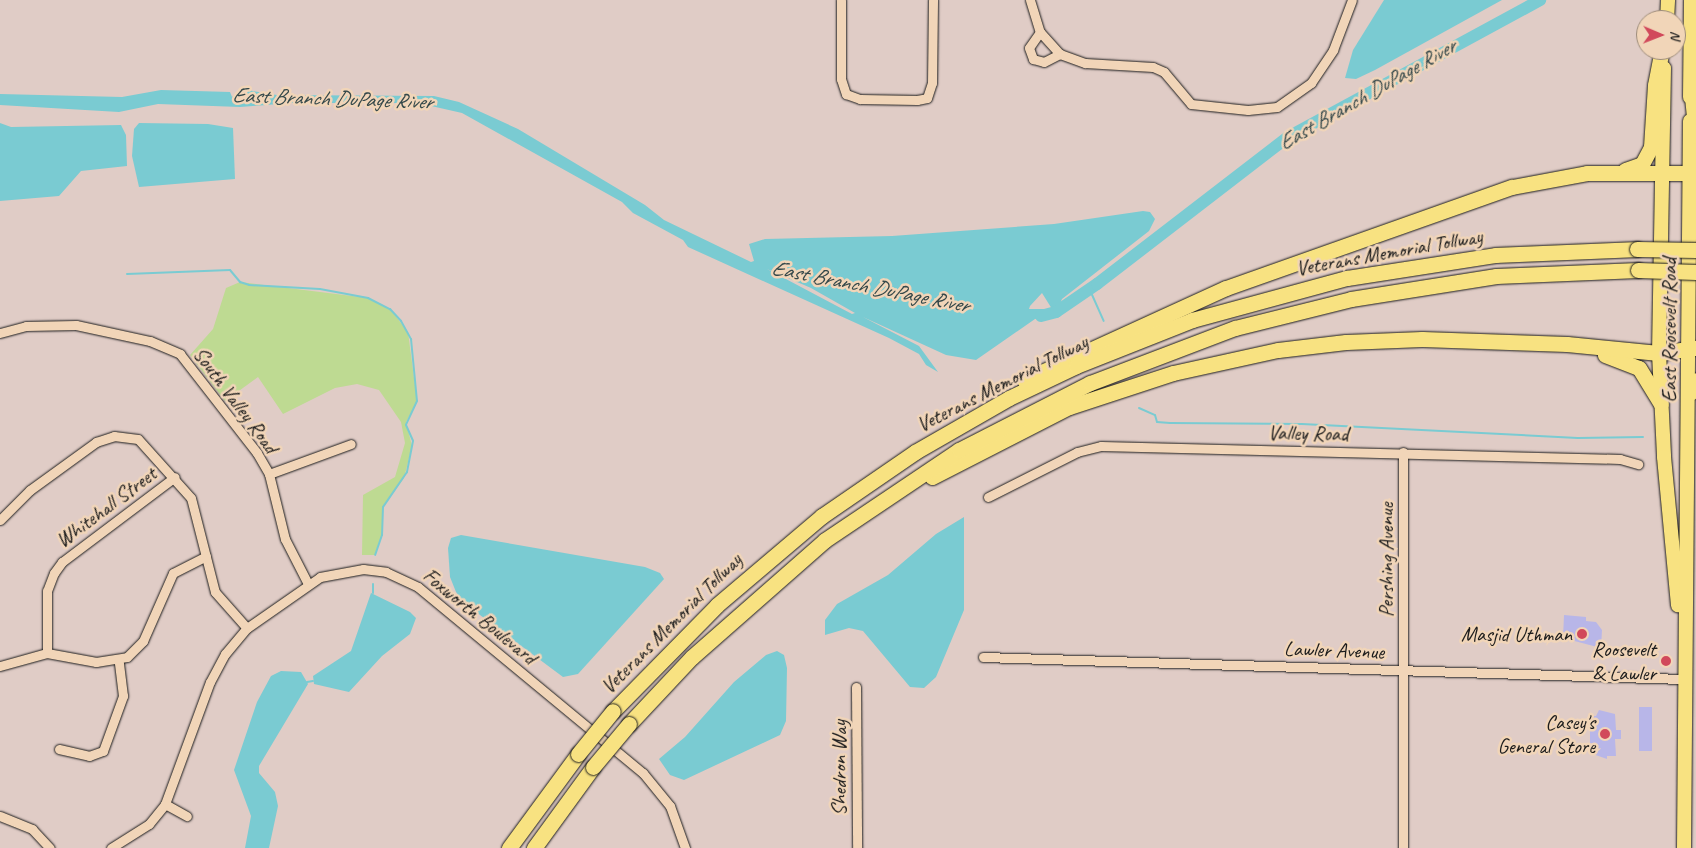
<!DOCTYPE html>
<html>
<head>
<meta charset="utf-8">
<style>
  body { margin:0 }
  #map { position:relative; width:1696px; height:848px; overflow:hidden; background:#e0ccc6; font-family:Caveat,sans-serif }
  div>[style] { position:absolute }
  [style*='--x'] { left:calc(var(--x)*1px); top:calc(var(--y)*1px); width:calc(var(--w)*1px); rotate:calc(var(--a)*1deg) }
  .green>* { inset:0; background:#beda92 }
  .water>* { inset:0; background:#7acbd2 }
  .stream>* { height:2px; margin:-1px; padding:0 1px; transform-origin:1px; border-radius:1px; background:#7acbd2 }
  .river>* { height:12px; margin:-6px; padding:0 6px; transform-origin:6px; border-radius:6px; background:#7acbd2 }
  .building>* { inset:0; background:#b8b6e8; transform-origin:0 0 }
  .roads { filter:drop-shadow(0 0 1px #1c1c1c) drop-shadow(0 0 1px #1c1c1c) }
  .minor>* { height:9px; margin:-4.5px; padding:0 4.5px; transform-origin:4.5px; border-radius:4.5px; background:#f1d5b8 }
  .primary>* { height:14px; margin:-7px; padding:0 7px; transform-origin:7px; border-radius:7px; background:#f8e281 }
  .motorway>* { height:15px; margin:-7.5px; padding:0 7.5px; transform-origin:7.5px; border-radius:7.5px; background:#f8e281 }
  .bridges { filter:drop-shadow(0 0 1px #1c1c1c) drop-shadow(0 0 1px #1c1c1c) }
  .motorway-bridge>* { height:15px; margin:-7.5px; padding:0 7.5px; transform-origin:7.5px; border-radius:7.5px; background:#f8e281 }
  .dots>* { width:14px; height:14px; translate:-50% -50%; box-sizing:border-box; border:2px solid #f1d5b8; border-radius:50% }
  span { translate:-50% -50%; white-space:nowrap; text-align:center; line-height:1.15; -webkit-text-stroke:5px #f1d5b8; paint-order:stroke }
  .street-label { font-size:21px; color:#1c1c1c }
  .poi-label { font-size:21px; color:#1c1c1c }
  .right { translate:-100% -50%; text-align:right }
  .water-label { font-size:22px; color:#34484a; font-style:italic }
  .north { position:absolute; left:1636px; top:10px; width:50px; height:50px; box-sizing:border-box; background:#f1d5b8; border:1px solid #9c8b7a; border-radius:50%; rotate:91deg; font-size:14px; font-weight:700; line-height:20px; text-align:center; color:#1c1c1c }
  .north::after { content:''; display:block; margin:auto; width:18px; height:22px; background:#d1495b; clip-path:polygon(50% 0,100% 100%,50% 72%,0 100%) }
</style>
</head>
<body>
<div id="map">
  <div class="green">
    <div style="clip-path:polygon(240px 282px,368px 298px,390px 309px,408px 332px,417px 401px,406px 422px,412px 446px,404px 478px,383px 507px,382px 535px,375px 555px,362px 555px,363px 495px,395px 477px,405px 443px,401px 422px,379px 390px,357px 384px,335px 388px,283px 414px,258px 377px,225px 401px,190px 355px,213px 329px,226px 288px)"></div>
  </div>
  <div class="water">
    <div style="clip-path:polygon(1384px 0,1502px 0,1375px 70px,1356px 79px,1345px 78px,1353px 50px)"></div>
    <div style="clip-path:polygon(evenodd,241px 89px,277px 95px,434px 96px,459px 102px,518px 129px,645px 205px,664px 220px,751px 262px,754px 261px,749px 244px,765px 239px,892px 236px,1054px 224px,1143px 211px,1150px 212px,1155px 219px,1149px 231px,1062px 299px,1054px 317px,1035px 319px,976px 360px,946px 355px,863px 317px,919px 346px,938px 372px,926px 365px,919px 354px,889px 338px,688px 247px,683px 240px,633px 213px,622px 202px,462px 113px,418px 103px,290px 103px,240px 107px,158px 104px,119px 112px,0 105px,0 94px,122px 97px,161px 90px,230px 92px,232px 97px,241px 89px,767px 269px,811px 288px,855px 313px,852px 314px,767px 269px,241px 89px,1042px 293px,1052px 309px,1029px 309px,1030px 306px,1042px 293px)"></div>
    <div style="clip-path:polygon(0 123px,11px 127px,121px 125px,126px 135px,127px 166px,81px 171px,59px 196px,0 201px)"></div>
    <div style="clip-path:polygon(139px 123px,208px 124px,233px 128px,235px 179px,139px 187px,132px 156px,134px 129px)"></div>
    <div style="clip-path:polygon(964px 517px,964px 610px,936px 677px,924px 688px,910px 687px,863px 631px,849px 628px,825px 635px,825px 620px,837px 604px,888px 575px,936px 534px)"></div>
    <div style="clip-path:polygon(461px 535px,645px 567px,660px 573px,664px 579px,578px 674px,563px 677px,464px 603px,456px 592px,450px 577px,448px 548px,451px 538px)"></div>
    <div style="clip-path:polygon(371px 593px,410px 612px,416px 618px,410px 634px,382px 656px,349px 692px,314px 684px,313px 676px,351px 651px)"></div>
    <div style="clip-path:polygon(777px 651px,784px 655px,787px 668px,786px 721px,780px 735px,684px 780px,670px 775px,659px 759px,685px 737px,734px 682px,766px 655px)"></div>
    <div style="clip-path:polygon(281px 671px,301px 672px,308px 684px,259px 766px,259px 773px,275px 792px,278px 806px,269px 848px,245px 848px,251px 816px,234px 770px,257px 702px,271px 676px)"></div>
  </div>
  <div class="stream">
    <div style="--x:127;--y:274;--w:103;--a:-2.2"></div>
    <div style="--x:230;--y:270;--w:16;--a:50"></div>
    <div style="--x:240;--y:282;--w:9;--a:18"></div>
    <div style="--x:249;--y:285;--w:71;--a:3.2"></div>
    <div style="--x:320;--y:289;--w:49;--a:10.6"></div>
    <div style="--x:368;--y:298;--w:25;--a:27"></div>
    <div style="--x:390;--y:309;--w:16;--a:47"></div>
    <div style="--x:401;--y:321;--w:21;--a:61"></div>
    <div style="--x:411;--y:339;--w:62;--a:84.5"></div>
    <div style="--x:417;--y:401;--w:26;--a:115"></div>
    <div style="--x:406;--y:425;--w:17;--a:66"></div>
    <div style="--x:413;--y:441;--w:32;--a:101"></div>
    <div style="--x:407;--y:472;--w:42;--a:124.4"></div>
    <div style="--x:383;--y:507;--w:28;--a:92"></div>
    <div style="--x:382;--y:535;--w:21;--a:109"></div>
    <div style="--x:1089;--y:288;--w:36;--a:66"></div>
    <div style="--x:1139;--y:408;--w:17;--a:24"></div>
    <div style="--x:1155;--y:415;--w:7;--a:74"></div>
    <div style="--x:1157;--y:422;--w:13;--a:4"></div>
    <div style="--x:1170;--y:423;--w:132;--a:0.4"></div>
    <div style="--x:1302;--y:424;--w:276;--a:2.9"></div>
    <div style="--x:1578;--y:438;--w:65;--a:-0.9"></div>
    <div style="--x:373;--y:584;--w:9;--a:90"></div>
    <div style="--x:307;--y:682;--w:6;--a:-9"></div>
  </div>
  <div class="river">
    <div style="--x:1041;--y:316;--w:16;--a:-15"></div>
    <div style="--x:1056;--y:312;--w:50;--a:-34.3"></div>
    <div style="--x:1097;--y:284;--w:241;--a:-37.6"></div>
    <div style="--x:1288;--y:137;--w:287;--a:-28.5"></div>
  </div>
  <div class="building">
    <div style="clip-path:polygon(1564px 615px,1586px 617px,1586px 621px,1596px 622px,1602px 630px,1601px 648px,1563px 638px)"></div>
    <div style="left:1639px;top:707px;width:13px;height:44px"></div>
    <div style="clip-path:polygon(1599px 710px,1615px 714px,1616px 730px,1621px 730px,1621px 739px,1615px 739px,1616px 756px,1607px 756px,1607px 759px,1590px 753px,1590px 716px,1596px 716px)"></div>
  </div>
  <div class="roads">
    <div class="minor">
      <div style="--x:841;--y:0;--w:79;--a:90"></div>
      <div style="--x:841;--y:79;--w:16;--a:72"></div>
      <div style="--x:846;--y:94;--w:15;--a:20"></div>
      <div style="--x:860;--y:99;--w:57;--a:1"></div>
      <div style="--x:917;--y:100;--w:10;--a:-11"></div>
      <div style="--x:927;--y:98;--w:16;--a:-72"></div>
      <div style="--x:932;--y:83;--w:83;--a:-89.3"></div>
      <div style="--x:1030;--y:0;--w:34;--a:73"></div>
      <div style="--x:1040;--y:32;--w:30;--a:48"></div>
      <div style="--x:1060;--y:54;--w:27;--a:20"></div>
      <div style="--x:1085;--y:63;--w:68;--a:3.4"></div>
      <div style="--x:1153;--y:67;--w:12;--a:24"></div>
      <div style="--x:1164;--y:72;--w:42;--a:49.8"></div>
      <div style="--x:1191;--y:104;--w:57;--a:6"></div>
      <div style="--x:1248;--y:110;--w:29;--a:-6"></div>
      <div style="--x:1277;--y:107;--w:42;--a:-35.2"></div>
      <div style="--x:1311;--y:83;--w:40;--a:-56"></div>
      <div style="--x:1333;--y:50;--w:53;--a:-69.2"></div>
      <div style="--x:1040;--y:32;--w:19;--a:125"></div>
      <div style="--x:1029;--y:48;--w:12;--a:70"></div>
      <div style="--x:1033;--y:59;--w:11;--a:15"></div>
      <div style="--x:1044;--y:62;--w:18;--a:-27"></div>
      <div style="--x:0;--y:333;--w:27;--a:-15"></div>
      <div style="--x:26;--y:326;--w:50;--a:-1.1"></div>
      <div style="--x:76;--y:325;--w:76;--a:12.2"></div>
      <div style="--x:150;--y:341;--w:33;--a:23"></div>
      <div style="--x:180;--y:354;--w:125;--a:52.1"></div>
      <div style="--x:257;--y:453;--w:24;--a:60"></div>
      <div style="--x:269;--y:474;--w:67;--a:76.2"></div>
      <div style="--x:285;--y:539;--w:51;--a:62.9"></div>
      <div style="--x:269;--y:474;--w:87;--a:-20.1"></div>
      <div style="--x:988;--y:497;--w:100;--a:-26.8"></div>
      <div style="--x:1077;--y:452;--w:25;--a:-14"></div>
      <div style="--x:1101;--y:446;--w:519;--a:1.43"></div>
      <div style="--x:1620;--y:459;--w:19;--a:16"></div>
      <div style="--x:0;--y:520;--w:42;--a:-45"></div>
      <div style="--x:30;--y:490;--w:82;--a:-36"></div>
      <div style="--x:96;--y:442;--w:19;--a:-18"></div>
      <div style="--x:114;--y:436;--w:24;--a:7"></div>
      <div style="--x:138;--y:439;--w:79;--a:48.1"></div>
      <div style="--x:191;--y:498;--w:97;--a:75.7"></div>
      <div style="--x:215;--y:592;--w:48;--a:48.4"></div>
      <div style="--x:47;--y:653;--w:62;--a:-90"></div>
      <div style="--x:47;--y:591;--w:19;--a:-69"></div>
      <div style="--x:54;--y:573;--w:14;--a:-54"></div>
      <div style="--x:62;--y:562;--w:141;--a:-37"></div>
      <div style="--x:983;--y:657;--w:701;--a:1.8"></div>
      <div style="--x:0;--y:666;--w:49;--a:-15.5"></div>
      <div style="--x:47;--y:653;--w:50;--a:10.4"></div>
      <div style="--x:96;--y:662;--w:31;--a:-9"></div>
      <div style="--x:127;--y:657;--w:23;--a:-45"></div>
      <div style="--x:143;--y:641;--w:74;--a:-66.2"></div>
      <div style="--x:173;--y:573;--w:37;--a:-27"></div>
      <div style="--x:856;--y:687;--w:161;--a:89.6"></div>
      <div style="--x:59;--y:749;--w:31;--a:13"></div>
      <div style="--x:89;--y:756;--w:15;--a:-20"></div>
      <div style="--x:103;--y:751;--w:59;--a:-70"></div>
      <div style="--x:123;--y:696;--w:35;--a:-97"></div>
      <div style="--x:165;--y:804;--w:25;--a:29"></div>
      <div style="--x:0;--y:816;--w:35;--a:22"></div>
      <div style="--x:32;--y:829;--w:26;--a:47"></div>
      <div style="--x:111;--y:848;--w:45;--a:-32.3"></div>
      <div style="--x:149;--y:824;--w:26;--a:-51"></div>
      <div style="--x:165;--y:804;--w:130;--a:-69.8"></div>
      <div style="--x:210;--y:682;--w:32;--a:-62"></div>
      <div style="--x:225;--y:654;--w:34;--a:-50"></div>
      <div style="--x:247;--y:628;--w:89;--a:-34.9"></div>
      <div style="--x:320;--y:577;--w:44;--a:-10.5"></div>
      <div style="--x:363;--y:569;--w:23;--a:7"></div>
      <div style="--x:386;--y:572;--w:35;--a:25"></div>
      <div style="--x:418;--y:587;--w:292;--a:39.6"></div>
      <div style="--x:643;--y:773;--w:43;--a:50.7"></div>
      <div style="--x:670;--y:806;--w:45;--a:70.3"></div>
      <div style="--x:1403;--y:848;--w:396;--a:-90"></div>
    </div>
    <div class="primary">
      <div style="--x:1667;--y:20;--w:20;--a:-87"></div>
      <div style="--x:1664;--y:68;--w:285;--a:91"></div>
      <div style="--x:1659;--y:353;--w:104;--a:87.2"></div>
      <div style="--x:1664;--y:457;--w:149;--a:84.6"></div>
      <div style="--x:1690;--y:97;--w:97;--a:-89.4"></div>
      <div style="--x:1684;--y:848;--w:727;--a:-89.53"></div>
    </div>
    <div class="motorway">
      <div style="--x:1691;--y:87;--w:49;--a:84.2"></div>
      <div style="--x:1625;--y:170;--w:18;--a:-19"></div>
      <div style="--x:1642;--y:164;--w:19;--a:-62"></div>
      <div style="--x:1651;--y:147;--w:62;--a:-86.3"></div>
      <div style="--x:1655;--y:85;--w:36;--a:-79"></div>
      <div style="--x:1605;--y:355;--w:36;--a:21"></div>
      <div style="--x:1639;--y:368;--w:42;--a:58.6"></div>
      <div style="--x:1024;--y:380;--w:222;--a:-24.5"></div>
      <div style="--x:1226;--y:288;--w:303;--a:-19.5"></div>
      <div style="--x:1512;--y:187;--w:76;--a:-10.6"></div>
      <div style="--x:1587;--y:173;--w:109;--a:0"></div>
      <div style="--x:1690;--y:393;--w:14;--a:-65"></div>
      <div style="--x:932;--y:477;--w:154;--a:-27.1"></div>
      <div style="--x:1069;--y:407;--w:109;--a:-18.1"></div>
      <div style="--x:1173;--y:373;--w:107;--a:-12.4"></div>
      <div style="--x:1278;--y:350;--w:68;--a:-6.7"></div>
      <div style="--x:1346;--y:342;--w:76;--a:-2.3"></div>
      <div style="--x:1422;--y:339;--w:145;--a:2"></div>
      <div style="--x:1567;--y:344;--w:92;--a:5.6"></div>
      <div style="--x:1659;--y:353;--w:37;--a:-8"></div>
      <div style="--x:613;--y:711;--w:148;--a:-45.5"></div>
      <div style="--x:717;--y:605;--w:138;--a:-40.3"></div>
      <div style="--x:822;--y:516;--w:113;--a:-34.5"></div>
      <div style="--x:915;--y:452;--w:108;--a:-29.9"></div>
      <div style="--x:1009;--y:398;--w:74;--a:-25.5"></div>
      <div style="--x:1076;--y:366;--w:125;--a:-21.6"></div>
      <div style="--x:1192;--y:320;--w:161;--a:-15.2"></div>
      <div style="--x:1347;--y:278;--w:151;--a:-8.8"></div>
      <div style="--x:1496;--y:255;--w:141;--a:-2.4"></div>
      <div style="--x:629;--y:724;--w:92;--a:-46.8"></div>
      <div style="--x:692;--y:657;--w:177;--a:-41.3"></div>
      <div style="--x:825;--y:540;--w:161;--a:-33.9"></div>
      <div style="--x:959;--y:450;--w:147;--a:-27.1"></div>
      <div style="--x:1090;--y:383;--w:155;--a:-20.8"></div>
      <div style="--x:1235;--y:328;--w:120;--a:-14"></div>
      <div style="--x:1351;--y:299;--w:147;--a:-9"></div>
      <div style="--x:1496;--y:276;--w:142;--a:-2.4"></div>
      <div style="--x:509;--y:848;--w:117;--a:-53.7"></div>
      <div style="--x:534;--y:848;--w:100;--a:-53.9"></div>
    </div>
  </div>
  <div class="bridges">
    <div class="motorway-bridge">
      <div style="--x:1637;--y:249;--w:59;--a:1"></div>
      <div style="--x:1638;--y:270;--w:58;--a:2"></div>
      <div style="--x:578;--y:754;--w:55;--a:-50.9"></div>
      <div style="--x:593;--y:767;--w:56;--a:-50.1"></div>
    </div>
  </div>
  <div class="dots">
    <div style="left:1582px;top:634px;background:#d1495b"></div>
    <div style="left:1666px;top:661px;background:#d1495b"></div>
    <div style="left:1605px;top:734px;background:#d1495b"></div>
  </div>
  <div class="street-label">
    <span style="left:1389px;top:252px;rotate:-10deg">Veterans Memorial Tollway</span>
    <span style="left:1669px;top:330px;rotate:-90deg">East Roosevelt Road</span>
    <span style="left:1002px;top:383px;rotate:-27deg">Veterans Memorial Tollway</span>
    <span style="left:236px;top:400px;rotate:53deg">South Valley Road</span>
    <span style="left:1308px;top:433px;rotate:1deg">Valley Road</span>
    <span style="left:106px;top:507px;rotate:-37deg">Whitehall Street</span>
    <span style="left:1386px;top:560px;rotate:-90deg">Pershing Avenue</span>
    <span style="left:480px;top:616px;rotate:39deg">Foxworth Boulevard</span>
    <span style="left:671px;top:623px;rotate:-45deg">Veterans Memorial Tollway</span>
    <span style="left:1334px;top:650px;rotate:2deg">Lawler Avenue</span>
    <span style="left:839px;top:768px;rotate:-90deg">Shedron Way</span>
  </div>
  <div class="poi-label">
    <span class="right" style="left:1572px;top:634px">Masjid Uthman</span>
    <span class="right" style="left:1656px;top:661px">Roosevelt<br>&amp; Lawler</span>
    <span class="right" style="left:1595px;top:734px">Casey's<br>General Store</span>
  </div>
  <div class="water-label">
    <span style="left:1367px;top:95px;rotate:-30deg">East Branch DuPage River</span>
    <span style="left:332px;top:99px;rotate:2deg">East Branch DuPage River</span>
    <span style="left:870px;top:287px;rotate:11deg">East Branch DuPage River</span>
  </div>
  <div class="north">N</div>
</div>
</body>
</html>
